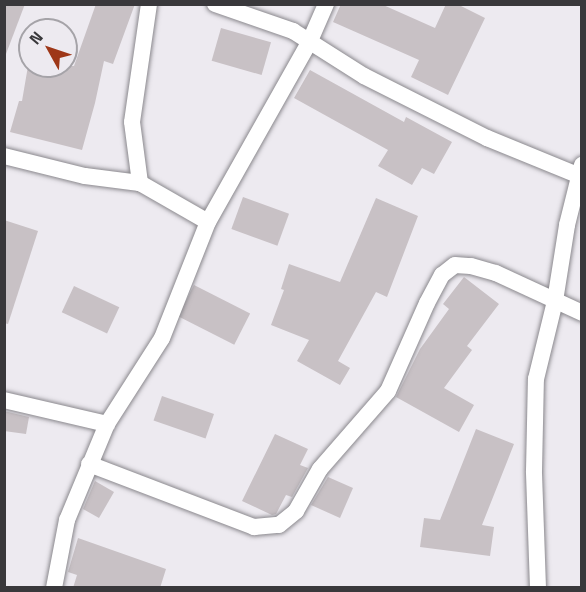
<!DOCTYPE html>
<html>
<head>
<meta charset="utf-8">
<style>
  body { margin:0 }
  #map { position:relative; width:586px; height:592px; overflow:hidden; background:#edeaf0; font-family:"Titillium Web",sans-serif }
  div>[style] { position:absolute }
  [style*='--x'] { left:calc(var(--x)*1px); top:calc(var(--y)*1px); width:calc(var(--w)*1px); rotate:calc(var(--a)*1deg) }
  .building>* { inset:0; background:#c8c1c5; transform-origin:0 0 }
  .roads { filter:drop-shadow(0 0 2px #8a888d) drop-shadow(0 0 2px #8a888d) }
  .street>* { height:16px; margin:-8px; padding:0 8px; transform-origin:8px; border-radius:8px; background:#fff }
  span { translate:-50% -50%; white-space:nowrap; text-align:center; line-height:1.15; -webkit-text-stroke:4.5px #edeaf0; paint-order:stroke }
  .frame { position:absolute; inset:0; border:6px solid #39383b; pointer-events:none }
  .north { position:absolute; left:18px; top:18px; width:60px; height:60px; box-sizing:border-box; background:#edeaf0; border:2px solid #a5a3a8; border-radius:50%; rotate:310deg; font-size:16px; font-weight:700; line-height:24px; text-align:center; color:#39383b }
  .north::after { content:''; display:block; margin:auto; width:21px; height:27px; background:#9e3718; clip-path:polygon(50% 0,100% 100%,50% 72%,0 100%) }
</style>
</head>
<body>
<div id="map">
  <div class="building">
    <div style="clip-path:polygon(4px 4px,25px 4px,6px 54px,4px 54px)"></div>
    <div style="clip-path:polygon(96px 4px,135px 4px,113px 64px,104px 61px,95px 103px,82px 150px,10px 132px,19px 101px,22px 101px,28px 66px,74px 66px)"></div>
    <div style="clip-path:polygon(341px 4px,381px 4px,435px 28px,446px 4px,457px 4px,485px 18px,448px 95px,411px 77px,419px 60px,333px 22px)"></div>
    <div style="left:221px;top:28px;width:52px;height:34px;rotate:16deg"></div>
    <div style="clip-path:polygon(310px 70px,404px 122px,406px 117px,452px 142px,434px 174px,422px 168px,412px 185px,378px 166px,388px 150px,294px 98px)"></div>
    <div style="left:243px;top:197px;width:49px;height:34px;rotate:20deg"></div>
    <div style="clip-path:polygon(376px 198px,418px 216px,387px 297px,376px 292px,338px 361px,350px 368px,340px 385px,297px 361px,309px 340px,271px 325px,284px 290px,281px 289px,289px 264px,340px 282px)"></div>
    <div style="clip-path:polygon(4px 220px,38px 231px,8px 324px,4px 323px)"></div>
    <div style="clip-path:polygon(464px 277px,499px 304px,467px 346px,472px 350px,444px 388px,474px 405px,459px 432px,396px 397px,420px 349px,449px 309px,443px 304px)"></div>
    <div style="left:194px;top:285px;width:63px;height:35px;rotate:27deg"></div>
    <div style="left:74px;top:286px;width:50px;height:29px;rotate:25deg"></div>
    <div style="left:162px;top:396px;width:55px;height:26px;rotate:19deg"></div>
    <div style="clip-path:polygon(4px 411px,29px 417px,26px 434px,4px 431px)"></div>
    <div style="clip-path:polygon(476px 429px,514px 444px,482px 525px,494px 527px,490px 556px,420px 547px,424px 518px,440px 520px)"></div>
    <div style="clip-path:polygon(275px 434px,308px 449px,300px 465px,308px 468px,292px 497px,286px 495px,276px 514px,272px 515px,242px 501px)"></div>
    <div style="clip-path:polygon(328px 477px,353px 488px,340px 518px,311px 505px)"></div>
    <div style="clip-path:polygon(95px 481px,114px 492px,99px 518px,83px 509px)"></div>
    <div style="clip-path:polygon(78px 538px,166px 569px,160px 588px,73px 588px,77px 575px,68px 572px)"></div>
  </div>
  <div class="roads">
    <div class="street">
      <div style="--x:149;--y:4;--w:119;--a:98.2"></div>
      <div style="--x:132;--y:122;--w:62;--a:82.5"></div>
      <div style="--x:140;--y:183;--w:78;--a:29.8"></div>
      <div style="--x:215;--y:4;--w:83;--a:19.1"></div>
      <div style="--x:293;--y:31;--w:84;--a:32.4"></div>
      <div style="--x:364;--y:76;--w:138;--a:26.8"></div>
      <div style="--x:487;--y:138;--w:100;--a:22.2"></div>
      <div style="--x:4;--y:156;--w:83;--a:13.9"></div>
      <div style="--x:85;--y:176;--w:55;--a:7.3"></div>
      <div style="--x:4;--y:400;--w:106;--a:13.1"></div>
      <div style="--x:89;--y:464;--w:177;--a:20.9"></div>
      <div style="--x:254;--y:527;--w:25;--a:-5"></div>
      <div style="--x:279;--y:525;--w:22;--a:-39"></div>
      <div style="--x:296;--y:511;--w:48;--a:-60.3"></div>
      <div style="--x:320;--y:469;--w:103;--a:-48.9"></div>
      <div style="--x:388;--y:391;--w:96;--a:-66.1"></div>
      <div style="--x:427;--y:303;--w:32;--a:-62"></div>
      <div style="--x:442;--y:275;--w:16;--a:-38"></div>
      <div style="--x:455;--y:265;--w:16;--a:4"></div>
      <div style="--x:471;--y:266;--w:26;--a:16"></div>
      <div style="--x:496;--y:273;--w:95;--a:24.9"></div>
      <div style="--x:54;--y:588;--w:69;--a:-79.2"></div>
      <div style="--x:67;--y:520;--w:104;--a:-67.4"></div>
      <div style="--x:107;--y:424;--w:102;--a:-57.4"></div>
      <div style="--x:162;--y:338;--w:125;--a:-68.4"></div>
      <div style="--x:208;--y:222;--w:206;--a:-60.6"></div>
      <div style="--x:309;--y:43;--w:43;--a:-66.4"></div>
      <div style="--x:538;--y:588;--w:117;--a:-92"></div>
      <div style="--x:534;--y:471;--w:92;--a:-88.8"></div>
      <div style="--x:536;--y:379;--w:80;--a:-76.3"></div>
      <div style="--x:555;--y:301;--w:77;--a:-81"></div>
      <div style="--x:567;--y:225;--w:62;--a:-76"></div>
    </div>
  </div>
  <div class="frame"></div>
  <div class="north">N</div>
</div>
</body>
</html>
